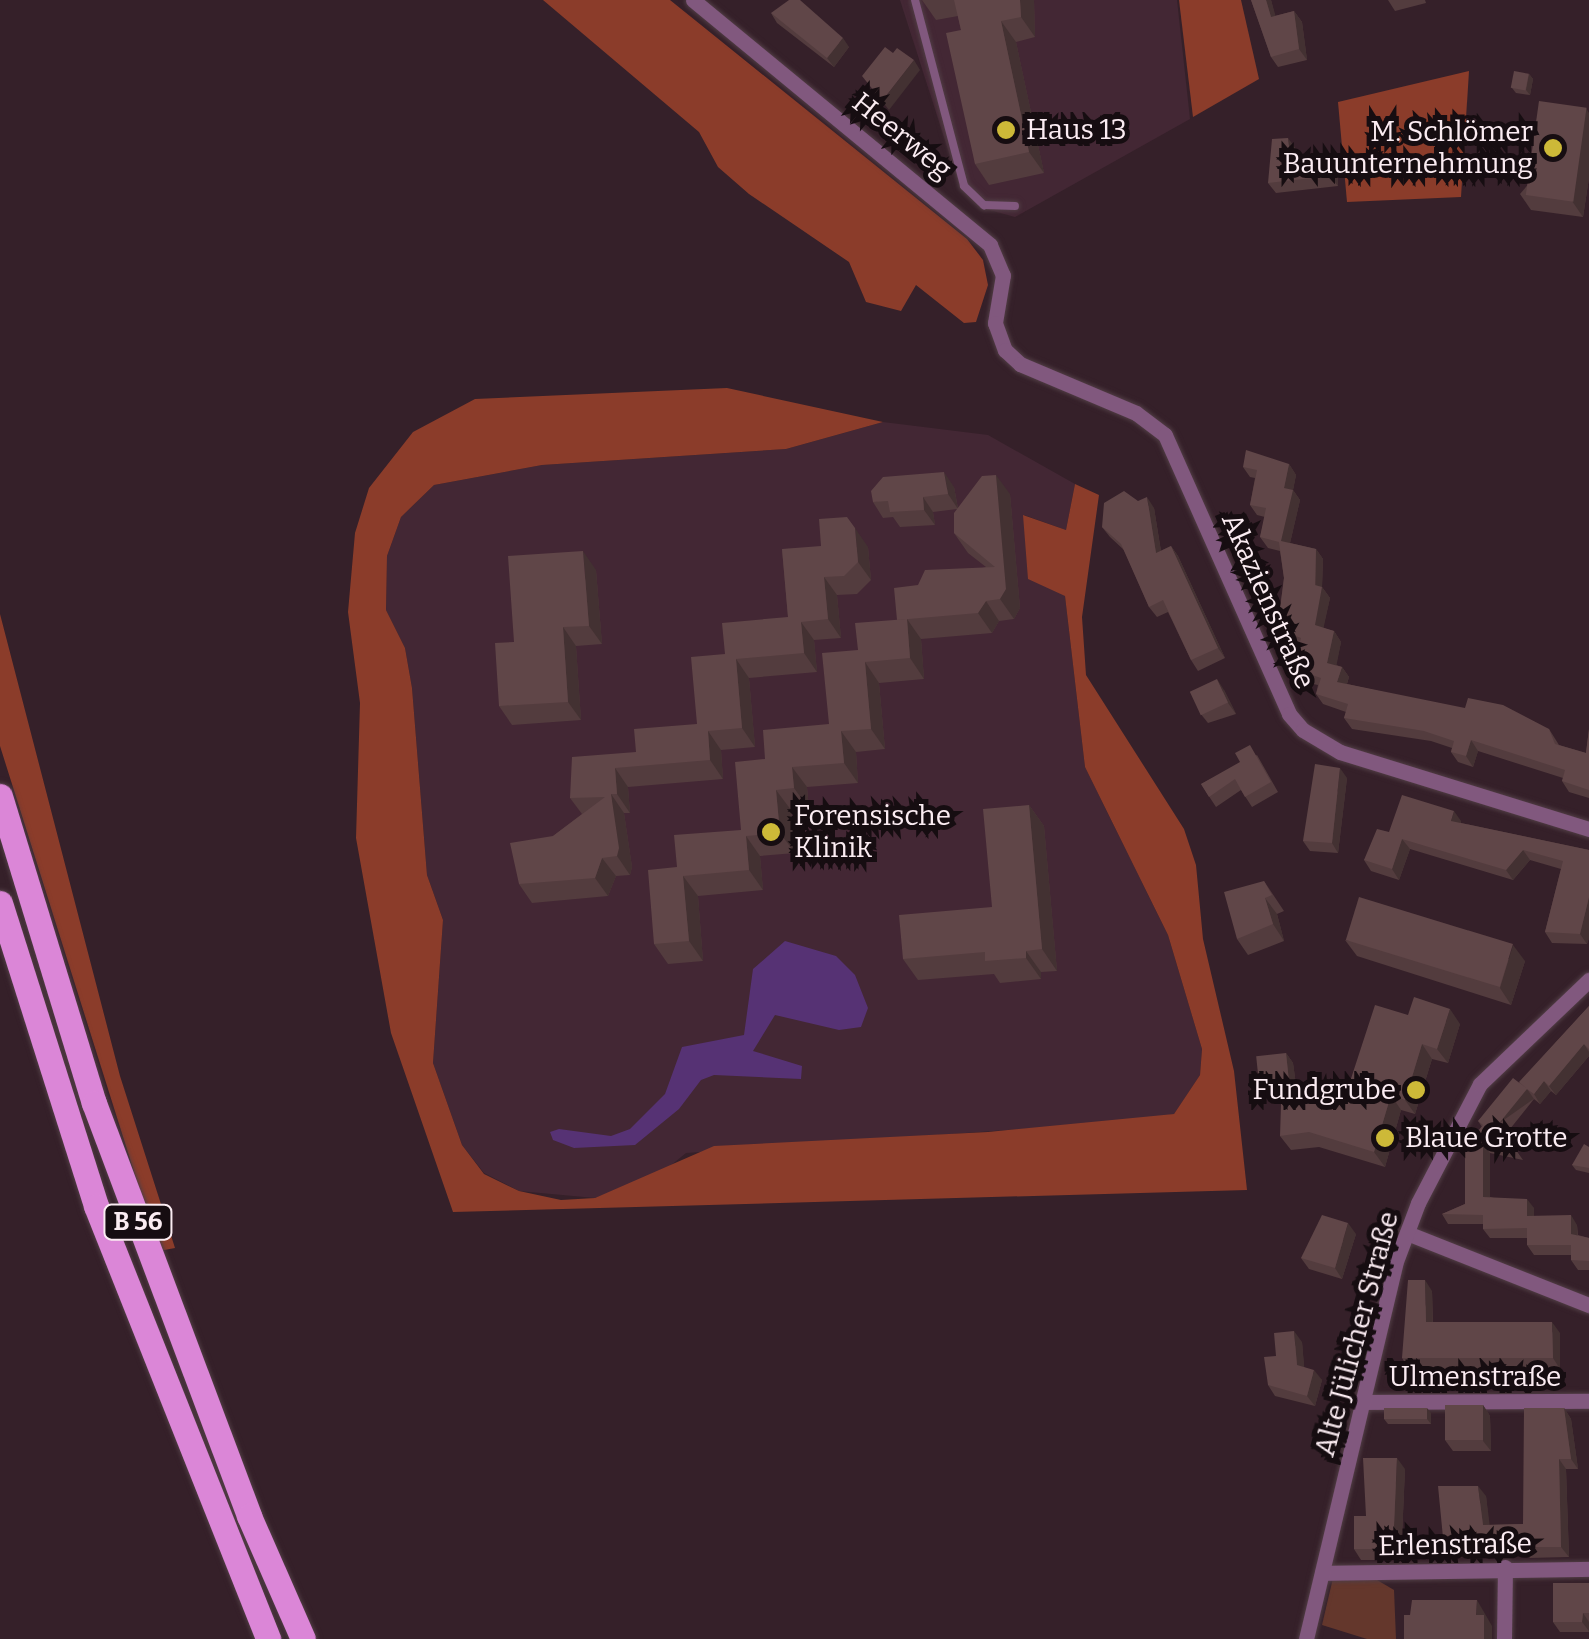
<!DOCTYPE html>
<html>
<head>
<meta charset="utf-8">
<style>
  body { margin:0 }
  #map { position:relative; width:1589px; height:1639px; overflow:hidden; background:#352029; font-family:Bitter,serif }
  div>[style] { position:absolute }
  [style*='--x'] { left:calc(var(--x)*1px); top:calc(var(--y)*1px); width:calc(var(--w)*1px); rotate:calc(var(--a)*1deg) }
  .built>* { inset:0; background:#432734 }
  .green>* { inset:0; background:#64372c }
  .forest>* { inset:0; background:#8b3c2a }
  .water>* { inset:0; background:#563274 }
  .roads { filter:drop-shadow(0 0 2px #513d45) drop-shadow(0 0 2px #513d45) }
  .lane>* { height:8px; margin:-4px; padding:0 4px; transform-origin:4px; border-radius:4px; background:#81587e }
  .street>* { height:15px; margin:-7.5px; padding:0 7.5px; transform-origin:7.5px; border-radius:7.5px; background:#81587e }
  .primary>* { height:25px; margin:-12.5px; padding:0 12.5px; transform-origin:12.5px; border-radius:12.5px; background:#db86d7 }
  .wall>* { inset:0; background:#533c3e }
  .shaded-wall>* { inset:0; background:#433132; transform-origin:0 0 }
  .building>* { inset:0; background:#604648; transform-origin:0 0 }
  .dots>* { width:28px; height:28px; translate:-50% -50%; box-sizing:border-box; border:5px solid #160d11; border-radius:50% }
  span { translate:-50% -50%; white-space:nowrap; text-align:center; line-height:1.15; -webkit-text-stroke:10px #160d11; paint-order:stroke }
  .shield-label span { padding:2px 8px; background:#160d11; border:2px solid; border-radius:8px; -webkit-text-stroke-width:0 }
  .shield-label { font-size:25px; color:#fbecf2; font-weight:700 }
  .poi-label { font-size:28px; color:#fbecf2 }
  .left { translate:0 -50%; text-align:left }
  .right { translate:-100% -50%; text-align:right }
  .street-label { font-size:28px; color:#fbecf2 }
</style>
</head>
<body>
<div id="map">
  <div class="built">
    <div style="clip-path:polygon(900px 0,1177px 0,1190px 119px,1015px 217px,982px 208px,960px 187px)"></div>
    <div style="clip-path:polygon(883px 422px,988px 435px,1075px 484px,1066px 530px,1024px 515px,1065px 596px,1085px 767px,1168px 935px,1202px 1049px,1200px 1075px,1174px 1114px,1135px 1121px,686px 1153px,659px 1175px,595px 1198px,519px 1191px,484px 1173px,462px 1145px,433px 1063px,443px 920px,427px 875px,412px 688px,405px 648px,386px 610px,387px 556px,401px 517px,434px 485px,542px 465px,786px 449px)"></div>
  </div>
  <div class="green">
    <div style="clip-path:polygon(1372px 1577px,1394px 1590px,1396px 1639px,1367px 1639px,1322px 1625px,1333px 1578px)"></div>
  </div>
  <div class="forest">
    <div style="clip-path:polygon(543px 0,670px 0,967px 239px,983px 260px,988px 285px,976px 322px,964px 323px,916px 285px,901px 311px,866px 302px,849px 262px,749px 194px,718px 167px,699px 132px)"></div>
    <div style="clip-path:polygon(1179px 0,1241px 0,1259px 79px,1193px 117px)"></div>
    <div style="clip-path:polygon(1469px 71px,1461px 197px,1347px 202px,1338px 102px)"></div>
    <div style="clip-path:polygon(727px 388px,883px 422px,786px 449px,542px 465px,434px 485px,401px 517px,387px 556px,386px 610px,405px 648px,412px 688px,427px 875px,443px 920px,433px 1063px,462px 1145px,484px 1174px,519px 1191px,561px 1200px,595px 1198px,714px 1146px,988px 1132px,1174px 1114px,1200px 1075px,1202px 1049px,1168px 935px,1085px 767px,1065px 596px,1028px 579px,1023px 515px,1066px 530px,1075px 484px,1099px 495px,1082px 617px,1086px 675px,1184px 829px,1196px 865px,1203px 939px,1234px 1071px,1247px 1190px,453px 1212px,391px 1033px,356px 838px,360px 703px,348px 612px,355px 533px,369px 488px,413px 432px,475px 399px)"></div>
    <div style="clip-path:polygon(0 614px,120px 1076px,175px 1248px,159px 1251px,0 746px)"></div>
  </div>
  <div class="water">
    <div style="clip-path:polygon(785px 941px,836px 956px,855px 975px,868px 1008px,861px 1027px,839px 1030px,775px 1015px,753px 1051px,802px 1066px,801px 1079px,714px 1075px,701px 1080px,679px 1109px,635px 1145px,574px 1148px,553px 1140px,550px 1132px,559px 1129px,611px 1136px,630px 1129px,665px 1094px,682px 1047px,744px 1035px,753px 969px)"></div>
  </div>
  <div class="roads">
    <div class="lane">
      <div style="--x:915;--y:0;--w:192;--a:75.2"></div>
      <div style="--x:964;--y:186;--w:28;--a:44"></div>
      <div style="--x:984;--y:205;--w:31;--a:2"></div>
    </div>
    <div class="street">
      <div style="--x:693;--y:0;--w:385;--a:39.5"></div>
      <div style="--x:990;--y:245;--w:33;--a:67"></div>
      <div style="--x:1003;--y:275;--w:49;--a:99.5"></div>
      <div style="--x:995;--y:323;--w:29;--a:70"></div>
      <div style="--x:1005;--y:350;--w:21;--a:43"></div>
      <div style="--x:1020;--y:364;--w:126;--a:22.9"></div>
      <div style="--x:1136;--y:413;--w:36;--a:37"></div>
      <div style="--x:1165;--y:435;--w:305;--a:66"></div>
      <div style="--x:1289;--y:714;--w:21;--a:49"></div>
      <div style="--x:1303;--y:730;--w:43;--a:30.7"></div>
      <div style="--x:1340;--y:752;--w:261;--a:17.2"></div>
      <div style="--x:1407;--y:1233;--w:196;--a:21.6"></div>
      <div style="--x:1362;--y:1402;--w:227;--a:-0.3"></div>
      <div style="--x:1322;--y:1573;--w:267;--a:-0.9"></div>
      <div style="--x:1306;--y:1639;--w:385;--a:-76.6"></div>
      <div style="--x:1395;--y:1264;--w:65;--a:-69.3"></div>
      <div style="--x:1418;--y:1203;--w:134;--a:-62.5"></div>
      <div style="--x:1480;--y:1084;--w:151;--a:-43.7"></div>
      <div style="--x:1504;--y:1639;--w:72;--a:-89.2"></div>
    </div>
    <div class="primary">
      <div style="--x:0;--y:796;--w:321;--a:73"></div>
      <div style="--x:94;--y:1103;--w:441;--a:69.4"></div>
      <div style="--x:249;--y:1516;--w:134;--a:66.3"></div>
      <div style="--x:0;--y:903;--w:318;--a:72.4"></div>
      <div style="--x:96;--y:1206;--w:466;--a:68.3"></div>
    </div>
  </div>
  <div class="wall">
    <div style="clip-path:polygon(922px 0,1034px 0,1035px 37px,1016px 42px,1044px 173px,989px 185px,975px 164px,961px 30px,958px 16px,936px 20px)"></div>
    <div style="clip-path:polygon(1251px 0,1271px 0,1275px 16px,1294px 11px,1302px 22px,1307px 60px,1278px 67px,1271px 57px)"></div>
    <div style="clip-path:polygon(1388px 0,1425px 0,1426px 3px,1395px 11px)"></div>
    <div style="clip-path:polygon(771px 13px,849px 47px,834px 67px,777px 23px)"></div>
    <div style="clip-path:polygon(1529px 74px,1533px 79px,1530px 95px,1516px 93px,1512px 88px)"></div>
    <div style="clip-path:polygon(1589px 113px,1589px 178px,1583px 217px,1531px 210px,1520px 194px)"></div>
    <div style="clip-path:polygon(1296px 149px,1297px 160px,1337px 170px,1338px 186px,1276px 193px,1268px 183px)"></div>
    <div style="clip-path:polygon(1289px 464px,1296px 475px,1293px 490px,1300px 500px,1290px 543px,1316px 549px,1323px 559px,1322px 587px,1330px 598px,1323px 628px,1334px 631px,1341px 642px,1336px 665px,1342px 667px,1349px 677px,1347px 684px,1549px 729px,1559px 745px,1586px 753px,1589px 729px,1589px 798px,1569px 792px,1562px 781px,1563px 778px,1478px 751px,1473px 767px,1458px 762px,1451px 752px,1452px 748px,1431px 741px,1352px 729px,1344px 718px,1346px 712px,1323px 704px,1316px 694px,1318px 685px,1313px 684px,1306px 673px,1309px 665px,1304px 664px,1297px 653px,1299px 645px,1293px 635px,1292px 623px,1280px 609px,1284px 578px,1280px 551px,1268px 548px,1260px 537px,1265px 517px,1257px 515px,1250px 505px,1255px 478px,1250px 477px,1243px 467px)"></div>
    <div style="clip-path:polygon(954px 487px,958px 508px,1010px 494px,1020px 608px,1014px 619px,999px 621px,992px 633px,921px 639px,924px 679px,879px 683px,885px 749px,856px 752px,858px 783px,807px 787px,809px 809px,791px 810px,795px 853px,760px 856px,763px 890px,698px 896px,703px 961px,668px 964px,654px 944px,677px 867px,741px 830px,765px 759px,829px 724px,858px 650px,897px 620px,918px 585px,986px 567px,968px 553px,954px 533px,957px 509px,933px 512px,935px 525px,900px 527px,893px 517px,883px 518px,873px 502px)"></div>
    <div style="clip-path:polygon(1138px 501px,1154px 508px,1161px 551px,1171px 546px,1178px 556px,1225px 658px,1198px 671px,1191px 660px,1168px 612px,1157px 617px,1149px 607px,1124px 550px,1110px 537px,1102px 527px)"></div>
    <div style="clip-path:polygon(868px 547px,871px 580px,857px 594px,837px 595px,841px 638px,814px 640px,817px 672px,749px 678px,755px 747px,721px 750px,723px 779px,628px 787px,630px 813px,624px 813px,632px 867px,630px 875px,616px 876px,608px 896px,532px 903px,519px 884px,553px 836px,582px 814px,570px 798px,636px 752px,697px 724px,725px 654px,788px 617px,782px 549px)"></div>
    <div style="clip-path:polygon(596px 570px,602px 644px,576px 646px,581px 720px,512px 725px,499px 706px,514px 642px)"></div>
    <div style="clip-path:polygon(1224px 690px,1236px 714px,1208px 723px,1200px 713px)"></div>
    <div style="clip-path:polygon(1257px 755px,1278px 792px,1252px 807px,1241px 790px,1216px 807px,1201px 784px)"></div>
    <div style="clip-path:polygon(1347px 778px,1338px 853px,1310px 851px,1303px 841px)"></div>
    <div style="clip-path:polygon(1029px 805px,1044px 826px,1057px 971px,1041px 972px,1041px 979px,1000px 983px,994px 974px,918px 980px,903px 959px,992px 907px)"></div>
    <div style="clip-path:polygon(1461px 821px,1461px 823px,1589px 850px,1589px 938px,1587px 944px,1552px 943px,1545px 932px,1561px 869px,1530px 860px,1513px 880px,1410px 849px,1399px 880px,1371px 871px,1364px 860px,1389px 832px)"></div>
    <div style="clip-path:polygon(1264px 881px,1284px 911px,1277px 914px,1284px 941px,1248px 955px,1237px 939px)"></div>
    <div style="clip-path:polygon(1345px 940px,1525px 961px,1511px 1005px,1357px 956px)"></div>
    <div style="clip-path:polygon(1589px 1006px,1589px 1056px,1556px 1095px,1551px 1091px,1540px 1104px,1534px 1099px,1502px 1139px,1516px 1150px,1523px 1160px,1490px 1153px,1490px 1197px,1534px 1208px,1534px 1216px,1577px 1225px,1578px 1235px,1589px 1238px,1589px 1270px,1578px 1270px,1571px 1260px,1571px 1255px,1534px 1255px,1527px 1245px,1527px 1238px,1490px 1238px,1483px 1229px,1483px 1224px,1448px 1224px,1442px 1214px,1465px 1204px,1482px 1127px,1478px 1121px,1519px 1083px)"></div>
    <div style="clip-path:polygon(1408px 1015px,1460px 1024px,1448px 1063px,1432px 1059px,1415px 1114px,1401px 1110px,1385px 1167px,1319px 1147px,1291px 1150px,1280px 1136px,1344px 1100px)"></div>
    <div style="clip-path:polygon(1286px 1053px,1293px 1063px,1297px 1092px,1267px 1096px,1260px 1085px)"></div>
    <div style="clip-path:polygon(1589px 1147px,1589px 1173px,1576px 1170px,1572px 1165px)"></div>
    <div style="clip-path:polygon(1356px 1234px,1342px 1279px,1309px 1269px,1301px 1258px)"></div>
    <div style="clip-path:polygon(1432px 1291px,1433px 1322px,1560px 1333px,1560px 1369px,1409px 1369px,1402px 1358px)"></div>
    <div style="clip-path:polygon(1302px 1342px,1304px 1367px,1322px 1380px,1315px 1406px,1275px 1396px,1268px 1385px,1276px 1356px)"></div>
    <div style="clip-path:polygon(1483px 1405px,1490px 1416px,1491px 1451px,1453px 1451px,1445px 1440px)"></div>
    <div style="clip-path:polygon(1564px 1408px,1571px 1419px,1578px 1469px,1566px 1469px,1569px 1557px,1530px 1558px,1526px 1552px,1451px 1558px,1444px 1548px,1486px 1496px,1489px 1525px,1523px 1524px)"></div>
    <div style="clip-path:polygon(1431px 1413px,1431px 1424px,1388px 1424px,1384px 1419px)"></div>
    <div style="clip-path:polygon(1405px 1469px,1401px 1560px,1361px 1560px,1354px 1549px)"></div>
    <div style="clip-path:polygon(1589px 1583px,1589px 1632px,1560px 1632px,1553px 1622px)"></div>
  </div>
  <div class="shaded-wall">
    <div style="clip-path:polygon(1020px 0,1034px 0,1035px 37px,1021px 17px)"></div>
    <div style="clip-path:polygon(1266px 0,1271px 0,1279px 28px,1271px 17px)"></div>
    <div style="clip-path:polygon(1294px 11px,1302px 22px,1307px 60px,1299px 49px)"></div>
    <div style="clip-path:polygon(1001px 21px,1016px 42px,1044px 173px,1029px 152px)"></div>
    <div style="clip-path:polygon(843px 38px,849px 47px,834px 67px,827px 58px)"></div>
    <div style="clip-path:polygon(914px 60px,920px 70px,889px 110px,882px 101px)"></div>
    <div style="clip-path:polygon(1529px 74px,1533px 79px,1530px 95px,1526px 90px)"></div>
    <div style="clip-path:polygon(1586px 108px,1589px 113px,1589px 178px,1583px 217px,1572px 201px)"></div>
    <div style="clip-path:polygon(1288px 138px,1296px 149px,1298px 171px,1291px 161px)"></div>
    <div style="clip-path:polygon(1329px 159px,1337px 170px,1338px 186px,1330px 176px)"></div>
    <div style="clip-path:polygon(1289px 464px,1296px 475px,1293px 490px,1300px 500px,1288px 552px,1281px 541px,1284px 488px)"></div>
    <div style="clip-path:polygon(944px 472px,954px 487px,958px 509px,948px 494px)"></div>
    <div style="clip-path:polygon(996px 475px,1010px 494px,1020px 608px,1014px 619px,1000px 599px)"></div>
    <div style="clip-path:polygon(923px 497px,933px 512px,935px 525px,924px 510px)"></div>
    <div style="clip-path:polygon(1147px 497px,1154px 508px,1163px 564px,1156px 553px)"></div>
    <div style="clip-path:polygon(855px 528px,868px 547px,871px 580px,858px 562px)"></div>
    <div style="clip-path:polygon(1171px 546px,1178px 556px,1225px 658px,1218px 648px)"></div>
    <div style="clip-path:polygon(1316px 549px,1323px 559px,1322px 587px,1330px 598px,1322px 635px,1315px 625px)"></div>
    <div style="clip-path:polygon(583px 551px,596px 570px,602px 644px,589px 626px)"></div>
    <div style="clip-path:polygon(824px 577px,837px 595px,841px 638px,828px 619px)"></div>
    <div style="clip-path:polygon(986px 601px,999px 621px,992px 633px,978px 613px)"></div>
    <div style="clip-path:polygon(907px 619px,921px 639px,924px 679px,910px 658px)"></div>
    <div style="clip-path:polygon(801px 622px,814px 640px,817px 672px,804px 653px)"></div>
    <div style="clip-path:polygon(563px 627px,576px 646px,581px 720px,568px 702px)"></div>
    <div style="clip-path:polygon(1334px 631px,1341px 642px,1335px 673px,1327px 663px)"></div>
    <div style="clip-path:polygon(736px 659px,749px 678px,755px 747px,742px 728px)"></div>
    <div style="clip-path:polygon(865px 662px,879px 683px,885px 749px,871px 729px)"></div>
    <div style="clip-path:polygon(1342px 667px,1349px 677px,1344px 693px,1337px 682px)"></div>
    <div style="clip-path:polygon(1217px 679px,1224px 690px,1236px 714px,1228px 703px)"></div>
    <div style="clip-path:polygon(708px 731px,721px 750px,723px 779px,710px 760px)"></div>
    <div style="clip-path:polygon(841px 731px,856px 752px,858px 783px,844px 763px)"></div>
    <div style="clip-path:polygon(1471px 740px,1478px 751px,1473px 767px,1466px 756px)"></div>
    <div style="clip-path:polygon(792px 767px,807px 787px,809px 809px,794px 788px)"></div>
    <div style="clip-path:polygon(615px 768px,628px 787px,630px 813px,617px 794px)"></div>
    <div style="clip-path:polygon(1340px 768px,1347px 778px,1338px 853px,1332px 843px)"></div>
    <div style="clip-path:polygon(776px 790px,791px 810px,795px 853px,780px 833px)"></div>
    <div style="clip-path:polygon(611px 794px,624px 813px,632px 867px,630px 875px,617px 856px)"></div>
    <div style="clip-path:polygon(1029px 805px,1044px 826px,1057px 971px,1042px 949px)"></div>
    <div style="clip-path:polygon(1454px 811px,1461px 821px,1459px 831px,1451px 821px)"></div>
    <div style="clip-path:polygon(746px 836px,760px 856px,763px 890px,749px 870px)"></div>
    <div style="clip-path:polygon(1402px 839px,1410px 849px,1399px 880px,1392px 869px)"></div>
    <div style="clip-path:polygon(1523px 850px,1530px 860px,1513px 880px,1506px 870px)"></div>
    <div style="clip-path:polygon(602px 858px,616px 876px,608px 896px,595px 878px)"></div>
    <div style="clip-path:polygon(683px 876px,698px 896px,703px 961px,689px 941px)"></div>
    <div style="clip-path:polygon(1589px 897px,1589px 938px,1587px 944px,1580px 934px)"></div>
    <div style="clip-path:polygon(1265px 898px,1277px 914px,1284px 941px,1273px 924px)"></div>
    <div style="clip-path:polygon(1513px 945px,1525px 961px,1511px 1005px,1500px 988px)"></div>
    <div style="clip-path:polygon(1026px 951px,1041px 972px,1041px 979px,1026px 958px)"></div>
    <div style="clip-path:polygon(1450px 1009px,1460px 1024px,1448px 1063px,1437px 1049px)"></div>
    <div style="clip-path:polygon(1422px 1044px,1432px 1059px,1415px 1114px,1405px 1100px)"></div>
    <div style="clip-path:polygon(1584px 1044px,1589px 1052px,1589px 1056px,1556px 1095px,1549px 1086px)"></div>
    <div style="clip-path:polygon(1286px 1053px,1293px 1063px,1297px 1092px,1289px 1081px)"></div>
    <div style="clip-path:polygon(1544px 1081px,1551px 1091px,1540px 1104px,1534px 1094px)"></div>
    <div style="left:1527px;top:1089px;width:12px;height:55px;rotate:55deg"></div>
    <div style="clip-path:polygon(1391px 1095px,1401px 1110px,1385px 1167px,1374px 1152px)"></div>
    <div style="clip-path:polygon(1483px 1144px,1490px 1153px,1490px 1206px,1483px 1197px)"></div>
    <div style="clip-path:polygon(1527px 1199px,1534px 1208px,1534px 1226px,1527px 1216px)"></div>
    <div style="clip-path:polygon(1571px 1215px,1577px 1225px,1578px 1244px,1571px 1234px)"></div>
    <div style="clip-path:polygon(1348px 1223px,1356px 1234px,1342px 1279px,1335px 1268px)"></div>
    <div style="clip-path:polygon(1425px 1280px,1432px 1291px,1433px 1333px,1426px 1322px)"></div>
    <div style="clip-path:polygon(1552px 1322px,1560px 1333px,1560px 1369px,1553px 1358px)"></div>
    <div style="clip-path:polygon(1294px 1331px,1302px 1342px,1305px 1376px,1297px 1365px)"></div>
    <div style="clip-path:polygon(1314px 1370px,1322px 1380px,1315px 1406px,1307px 1396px)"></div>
    <div style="clip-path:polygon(1483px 1405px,1490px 1416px,1491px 1451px,1483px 1441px)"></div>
    <div style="clip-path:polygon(1427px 1408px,1431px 1413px,1431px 1424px,1427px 1419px)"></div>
    <div style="clip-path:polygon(1564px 1408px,1571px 1419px,1578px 1469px,1571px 1459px)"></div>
    <div style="clip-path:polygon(1397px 1458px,1405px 1469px,1401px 1560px,1393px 1549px)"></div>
    <div style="clip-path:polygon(1559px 1459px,1566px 1469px,1569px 1557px,1561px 1547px)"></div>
    <div style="clip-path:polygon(1478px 1486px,1486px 1496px,1491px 1535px,1483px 1525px)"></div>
    <div style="clip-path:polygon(1477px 1600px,1492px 1626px,1492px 1639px,1484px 1639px,1476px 1615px)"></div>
    <div style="clip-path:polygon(1583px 1613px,1589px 1622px,1589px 1631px,1582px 1622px)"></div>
  </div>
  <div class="building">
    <div style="clip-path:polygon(789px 0,800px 0,843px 38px,827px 58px,771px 13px)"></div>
    <div style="clip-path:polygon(954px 0,1020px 0,1021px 17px,1001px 21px,1029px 152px,975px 164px,946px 33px,961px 30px)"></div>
    <div style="clip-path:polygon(1251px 0,1266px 0,1271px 17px,1294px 11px,1299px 49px,1271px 57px)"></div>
    <div style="clip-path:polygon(885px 47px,893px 53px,897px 48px,914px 60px,882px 101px,862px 76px)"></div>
    <div style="left:1514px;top:71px;width:15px;height:17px;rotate:11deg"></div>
    <div style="left:1539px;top:101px;width:48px;height:95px;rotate:8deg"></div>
    <div style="clip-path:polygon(1288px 138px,1291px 161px,1329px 159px,1330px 176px,1268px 183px,1272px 139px)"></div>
    <div style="clip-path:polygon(1246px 450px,1289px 464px,1284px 488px,1293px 490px,1281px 541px,1316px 549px,1315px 585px,1322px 587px,1315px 625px,1334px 631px,1327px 663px,1342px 667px,1337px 682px,1465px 708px,1468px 698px,1503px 705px,1549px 729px,1555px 744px,1586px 753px,1589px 729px,1589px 790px,1562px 781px,1565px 770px,1471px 740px,1466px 756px,1451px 752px,1454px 741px,1424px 731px,1344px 718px,1348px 704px,1316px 694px,1321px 678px,1306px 673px,1311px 658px,1297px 653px,1301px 638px,1293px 635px,1292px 619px,1280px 609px,1284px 578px,1279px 542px,1260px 537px,1266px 508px,1250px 505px,1257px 470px,1243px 467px)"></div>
    <div style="clip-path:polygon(944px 472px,948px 494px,923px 497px,924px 510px,890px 512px,888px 501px,873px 502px,871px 491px,883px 477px)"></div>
    <div style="clip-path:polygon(996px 475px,1006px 589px,1000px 599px,986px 601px,978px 613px,897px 620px,894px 588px,918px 585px,925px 570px,995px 567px,954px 533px,954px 513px,982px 476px)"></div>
    <div style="clip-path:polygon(1124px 491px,1138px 501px,1147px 497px,1156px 553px,1171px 546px,1218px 648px,1191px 660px,1163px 600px,1149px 607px,1121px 544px,1102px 527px,1104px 503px)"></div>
    <div style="clip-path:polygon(847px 517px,855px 528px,858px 562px,844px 576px,824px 577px,828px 619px,801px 622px,804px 653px,736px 659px,742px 728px,708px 731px,710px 760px,615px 768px,617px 794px,611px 794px,619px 848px,617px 856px,602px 858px,595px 878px,519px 884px,510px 843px,553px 836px,605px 797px,570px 798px,572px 757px,636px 752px,634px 729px,697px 724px,691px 657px,725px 654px,722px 623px,788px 617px,782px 549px,821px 546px,819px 519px)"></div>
    <div style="clip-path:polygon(583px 551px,589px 626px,563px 627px,568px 702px,499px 706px,495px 643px,514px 642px,508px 556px)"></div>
    <div style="clip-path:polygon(907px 619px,910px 658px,865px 662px,871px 729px,841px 731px,844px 763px,792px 767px,794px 788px,776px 790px,780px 833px,746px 836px,749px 870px,683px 876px,689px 941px,654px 944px,648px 870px,677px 867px,674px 835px,741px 830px,735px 762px,765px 759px,763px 730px,829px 724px,822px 653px,858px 650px,855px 623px)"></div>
    <div style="left:1217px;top:679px;width:26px;height:30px;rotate:65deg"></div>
    <div style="clip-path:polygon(1250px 745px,1271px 782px,1245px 797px,1235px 779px,1209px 797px,1201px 784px,1240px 762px,1235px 753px)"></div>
    <div style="clip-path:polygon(1315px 764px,1340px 768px,1332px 843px,1303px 841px)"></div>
    <div style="clip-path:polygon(1402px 795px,1454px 811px,1451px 821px,1589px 850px,1589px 897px,1580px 934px,1545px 932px,1563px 861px,1523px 850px,1506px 870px,1402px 839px,1392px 869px,1364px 860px,1377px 829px,1389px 832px)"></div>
    <div style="clip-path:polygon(1029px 805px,1042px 949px,1026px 951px,1026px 958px,985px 961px,985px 952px,903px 959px,899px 915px,992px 907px,983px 809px)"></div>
    <div style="clip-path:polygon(1264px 881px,1272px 895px,1265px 898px,1273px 924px,1237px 939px,1224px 892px)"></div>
    <div style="left:1359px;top:897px;width:161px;height:45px;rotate:17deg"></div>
    <div style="clip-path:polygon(1414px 997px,1450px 1009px,1437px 1049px,1422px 1044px,1405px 1100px,1391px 1095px,1374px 1152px,1309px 1132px,1280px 1136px,1281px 1104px,1344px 1100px,1375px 1005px,1408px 1015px)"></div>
    <div style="clip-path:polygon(1589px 1006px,1589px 1049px,1584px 1044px,1549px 1086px,1544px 1081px,1534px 1094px,1527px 1089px,1492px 1132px,1516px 1150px,1483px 1144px,1483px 1197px,1527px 1199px,1527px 1216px,1571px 1215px,1571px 1234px,1589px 1238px,1589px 1261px,1571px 1260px,1571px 1245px,1527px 1245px,1527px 1228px,1483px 1229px,1483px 1215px,1442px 1214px,1465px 1204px,1465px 1147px,1483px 1125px,1478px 1121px,1513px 1078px,1526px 1088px,1519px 1082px)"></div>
    <div style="left:1286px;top:1053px;width:28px;height:30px;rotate:84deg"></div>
    <div style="clip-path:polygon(1584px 1144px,1589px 1147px,1589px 1168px,1572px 1165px)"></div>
    <div style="clip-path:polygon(1322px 1215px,1348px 1223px,1335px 1268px,1301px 1258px)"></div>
    <div style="clip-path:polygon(1408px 1280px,1425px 1280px,1426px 1322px,1552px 1322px,1553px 1358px,1402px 1358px)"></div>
    <div style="clip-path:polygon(1294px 1331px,1297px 1365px,1314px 1370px,1307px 1396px,1268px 1385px,1264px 1357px,1276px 1356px,1274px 1333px)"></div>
    <div style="left:1445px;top:1405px;width:38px;height:35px"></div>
    <div style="left:1384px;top:1408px;width:43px;height:11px"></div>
    <div style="clip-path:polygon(1524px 1408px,1564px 1408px,1571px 1459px,1559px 1459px,1561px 1547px,1523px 1547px,1523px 1541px,1444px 1548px,1438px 1486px,1478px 1486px,1483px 1525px,1523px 1524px)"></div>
    <div style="clip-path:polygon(1363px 1458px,1397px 1458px,1393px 1549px,1354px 1549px,1354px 1516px,1366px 1516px)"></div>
    <div style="clip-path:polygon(1553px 1583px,1589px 1583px,1589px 1613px,1583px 1613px,1582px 1622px,1553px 1622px)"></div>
    <div style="clip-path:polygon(1412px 1600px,1477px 1600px,1476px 1615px,1484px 1615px,1484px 1639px,1404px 1639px,1404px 1615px,1410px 1615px)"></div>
  </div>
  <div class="dots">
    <div style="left:1006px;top:130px;background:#cdb938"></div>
    <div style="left:1553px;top:148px;background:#cdb938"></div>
    <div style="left:771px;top:832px;background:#cdb938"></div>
    <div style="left:1416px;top:1090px;background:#cdb938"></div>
    <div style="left:1385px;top:1138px;background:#cdb938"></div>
  </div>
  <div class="shield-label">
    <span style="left:138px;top:1222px">B 56</span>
  </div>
  <div class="poi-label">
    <span class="left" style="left:1026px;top:130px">Haus 13</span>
    <span class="right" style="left:1533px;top:148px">M. Schlömer<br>Bauunternehmung</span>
    <span class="left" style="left:794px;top:832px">Forensische<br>Klinik</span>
    <span class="right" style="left:1396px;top:1090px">Fundgrube</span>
    <span class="left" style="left:1405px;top:1138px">Blaue Grotte</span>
  </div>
  <div class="street-label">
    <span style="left:902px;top:136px;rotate:39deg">Heerweg</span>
    <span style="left:1268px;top:601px;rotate:66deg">Akazienstraße</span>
    <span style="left:1357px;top:1334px;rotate:-75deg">Alte Jülicher Straße</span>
    <span style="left:1475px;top:1377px">Ulmenstraße</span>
    <span style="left:1455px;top:1545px;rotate:-1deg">Erlenstraße</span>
  </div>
</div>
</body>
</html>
